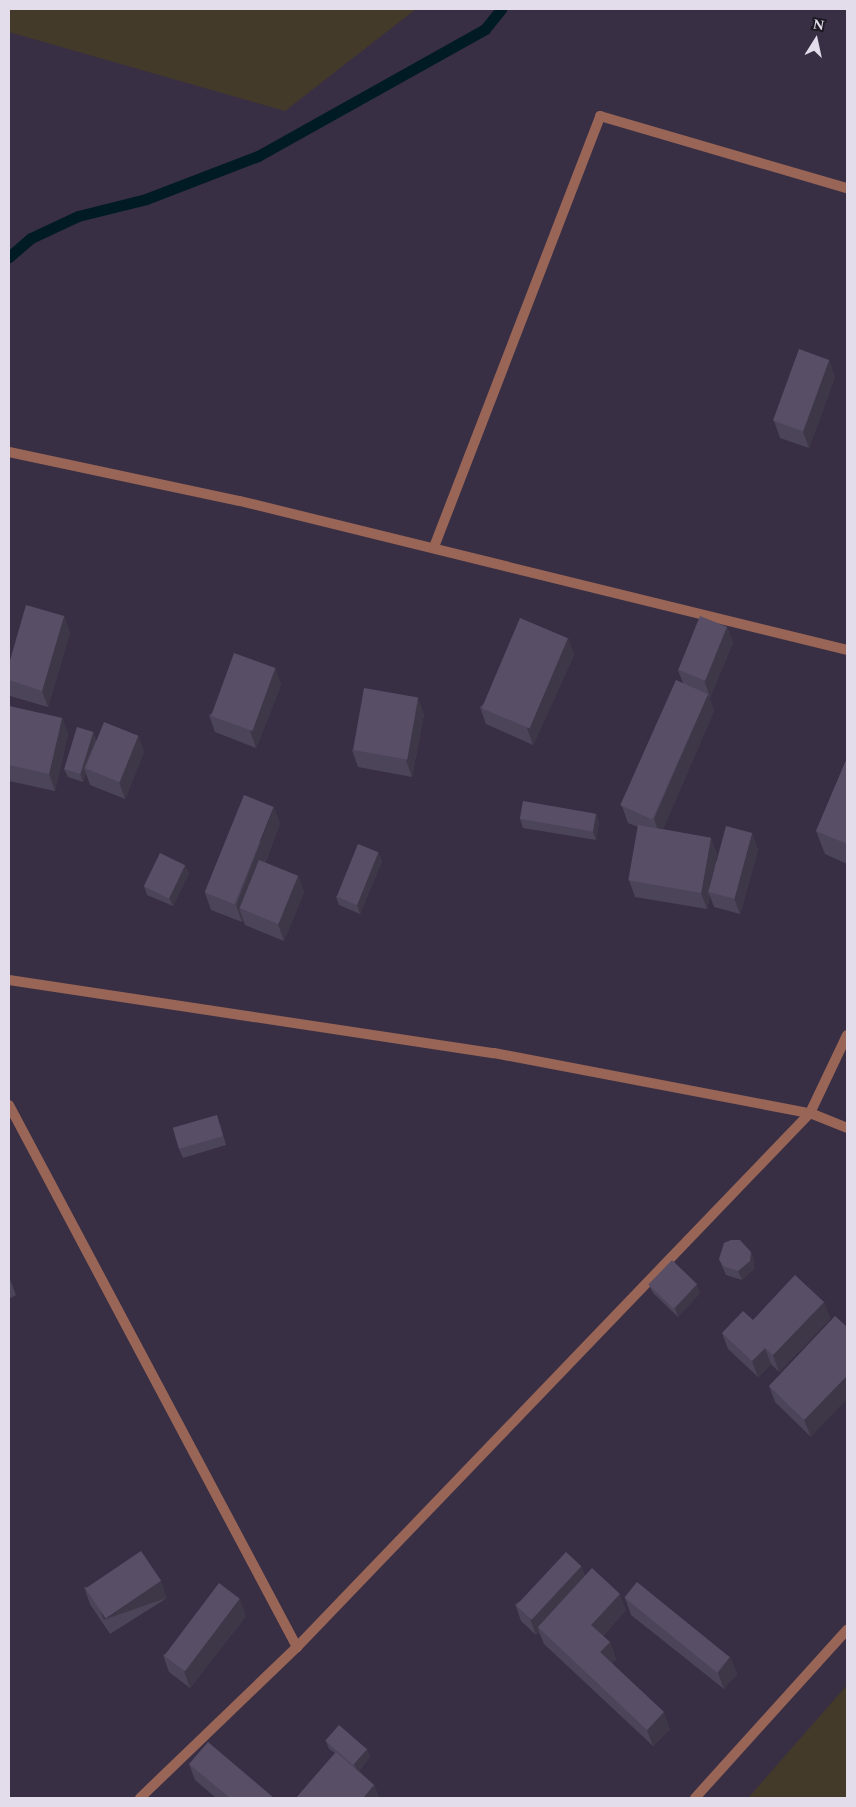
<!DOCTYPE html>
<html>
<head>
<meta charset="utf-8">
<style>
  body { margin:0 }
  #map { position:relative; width:856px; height:1807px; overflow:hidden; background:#382f45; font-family:Spectral,serif }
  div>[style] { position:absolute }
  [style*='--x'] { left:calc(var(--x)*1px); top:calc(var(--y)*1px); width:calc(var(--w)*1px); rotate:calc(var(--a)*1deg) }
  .education>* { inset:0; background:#433a29 }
  .stream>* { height:11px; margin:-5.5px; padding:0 5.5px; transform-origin:5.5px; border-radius:5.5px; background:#011b25 }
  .street>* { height:10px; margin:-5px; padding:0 5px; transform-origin:5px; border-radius:5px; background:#996556 }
  .wall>* { inset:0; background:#4c4459 }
  .shaded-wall>* { inset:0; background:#3e3748; transform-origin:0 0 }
  .building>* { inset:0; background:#584f67; transform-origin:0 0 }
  span { translate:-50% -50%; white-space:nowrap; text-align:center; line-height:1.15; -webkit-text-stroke:5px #1d1923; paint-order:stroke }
  .frame { position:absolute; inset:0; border:10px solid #e2dceb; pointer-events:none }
  .north { position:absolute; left:791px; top:15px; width:50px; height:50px; -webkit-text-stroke:4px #1d1923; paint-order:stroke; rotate:10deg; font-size:14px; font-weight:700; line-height:20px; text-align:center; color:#e2dceb }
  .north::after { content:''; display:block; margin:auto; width:18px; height:22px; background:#e2dceb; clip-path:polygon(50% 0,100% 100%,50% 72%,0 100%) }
</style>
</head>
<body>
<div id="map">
  <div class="education">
    <div style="clip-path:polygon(9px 9px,416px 9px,285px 111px,9px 32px)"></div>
    <div style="clip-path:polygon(847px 1685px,847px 1798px,748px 1798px)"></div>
  </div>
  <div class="stream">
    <div style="--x:9;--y:257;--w:29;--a:-41"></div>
    <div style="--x:31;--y:238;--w:52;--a:-25.1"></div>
    <div style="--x:78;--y:216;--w:70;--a:-14"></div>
    <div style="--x:146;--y:199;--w:120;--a:-21"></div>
    <div style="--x:258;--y:156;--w:260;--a:-29.2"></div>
    <div style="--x:485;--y:29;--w:26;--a:-51"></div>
  </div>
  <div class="street">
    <div style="--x:9;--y:452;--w:236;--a:12"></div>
    <div style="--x:240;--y:501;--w:625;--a:13.79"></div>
    <div style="--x:434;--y:547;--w:462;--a:-68.9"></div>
    <div style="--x:600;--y:116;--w:257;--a:16.3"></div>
    <div style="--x:9;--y:980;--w:490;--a:8.6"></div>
    <div style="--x:494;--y:1053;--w:322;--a:10.8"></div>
    <div style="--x:810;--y:1113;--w:40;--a:22"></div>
    <div style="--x:9;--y:1105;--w:614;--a:62.02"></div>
    <div style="--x:140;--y:1798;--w:218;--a:-43.9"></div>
    <div style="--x:297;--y:1647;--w:740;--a:-46.15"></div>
    <div style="--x:810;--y:1113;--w:86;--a:-64.6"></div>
    <div style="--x:695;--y:1798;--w:227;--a:-47.9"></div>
  </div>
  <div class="wall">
    <div style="clip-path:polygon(829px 360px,835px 377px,809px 448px,780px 438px,774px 421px)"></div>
    <div style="clip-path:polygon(64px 616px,70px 633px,48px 707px,10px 696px,9px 691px,9px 664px)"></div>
    <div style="clip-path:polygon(727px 627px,733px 643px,710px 697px,709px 697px,714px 711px,663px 829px,711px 838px,717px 855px,715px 863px,752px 833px,758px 850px,740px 914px,714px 907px,710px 896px,707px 909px,635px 897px,629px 880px,638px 827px,628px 823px,622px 806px,683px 683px,678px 670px)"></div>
    <div style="clip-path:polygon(568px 638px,574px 655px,533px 745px,486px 724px,480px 707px)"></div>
    <div style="clip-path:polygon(275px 668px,281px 685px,256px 748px,215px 732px,209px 715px)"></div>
    <div style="clip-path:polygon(9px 706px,62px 718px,68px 734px,55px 791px,9px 781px)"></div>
    <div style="clip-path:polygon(424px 714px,412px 777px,358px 767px,352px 750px)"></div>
    <div style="clip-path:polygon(93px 732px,96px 740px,138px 736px,144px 752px,125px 799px,90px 785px,86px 773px,83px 782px,68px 777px,64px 769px)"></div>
    <div style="clip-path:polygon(847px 758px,847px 864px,825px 854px,816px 831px)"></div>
    <div style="clip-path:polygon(596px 814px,599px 822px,596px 840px,523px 828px,520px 819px)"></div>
    <div style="clip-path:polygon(280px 823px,265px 863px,298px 876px,304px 892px,284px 941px,245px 925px,243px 919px,242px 922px,211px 910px,205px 893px)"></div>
    <div style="clip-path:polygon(378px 852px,382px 861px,360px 914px,339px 905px,336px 897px)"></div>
    <div style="clip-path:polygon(189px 873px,173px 906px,147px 895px,144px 886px)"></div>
    <div style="clip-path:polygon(220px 1124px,226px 1145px,183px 1158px,179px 1149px)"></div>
    <div style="clip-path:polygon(751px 1252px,754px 1261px,754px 1269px,742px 1280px,726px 1275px,719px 1259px)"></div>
    <div style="clip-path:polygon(9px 1277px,16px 1295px,9px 1299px)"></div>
    <div style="clip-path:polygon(649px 1285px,700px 1293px,678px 1317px,653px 1293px)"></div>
    <div style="clip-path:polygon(824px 1302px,830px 1319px,779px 1372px,771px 1364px,758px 1377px,728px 1349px,722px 1333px)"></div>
    <div style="clip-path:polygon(847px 1327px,811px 1437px,775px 1402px,769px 1386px)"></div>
    <div style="clip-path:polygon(581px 1566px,585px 1576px,626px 1610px,603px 1636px,610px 1642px,616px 1659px,612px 1663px,670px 1729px,653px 1746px,544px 1644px,539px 1632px,536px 1635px,521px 1621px,515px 1604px)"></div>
    <div style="clip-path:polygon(84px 1587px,167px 1598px,110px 1634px,90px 1604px)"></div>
    <div style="clip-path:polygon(625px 1598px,730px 1657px,737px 1674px,724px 1689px,631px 1615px)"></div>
    <div style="clip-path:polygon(246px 1616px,190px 1688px,169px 1672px,163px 1655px)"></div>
    <div style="clip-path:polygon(326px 1741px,367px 1749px,370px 1757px,359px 1771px,374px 1785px,379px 1798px,296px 1798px,335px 1753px,329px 1749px)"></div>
    <div style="clip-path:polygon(189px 1764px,274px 1798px,216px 1798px,195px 1780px)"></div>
  </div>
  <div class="shaded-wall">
    <div style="clip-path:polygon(829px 360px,835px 377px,809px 448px,803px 432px)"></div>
    <div style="clip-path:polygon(64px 616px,70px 633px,48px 707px,42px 691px)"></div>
    <div style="clip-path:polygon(727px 627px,733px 643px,710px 697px,704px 680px)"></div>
    <div style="clip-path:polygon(568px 638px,574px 655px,533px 745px,527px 728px)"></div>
    <div style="clip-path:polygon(275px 668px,281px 685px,256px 748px,250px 731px)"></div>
    <div style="clip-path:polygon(708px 694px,714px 711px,660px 836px,654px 819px)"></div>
    <div style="clip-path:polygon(418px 698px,424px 714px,412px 777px,406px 760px)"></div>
    <div style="clip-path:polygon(62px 718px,68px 734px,55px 791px,49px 774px)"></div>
    <div style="clip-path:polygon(93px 732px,96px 740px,84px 768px,86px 773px,83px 782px,80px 773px)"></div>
    <div style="clip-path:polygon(138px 736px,144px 752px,125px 799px,119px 782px)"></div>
    <div style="clip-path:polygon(274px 807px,280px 823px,246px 911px,239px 908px,243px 919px,242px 922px,236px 905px)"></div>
    <div style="clip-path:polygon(596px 814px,599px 822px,596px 840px,593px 832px)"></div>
    <div style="clip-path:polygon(752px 833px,758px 850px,740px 914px,734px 898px)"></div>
    <div style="clip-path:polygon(711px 838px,717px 855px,710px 892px,707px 891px,710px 896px,707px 909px,701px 893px)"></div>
    <div style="clip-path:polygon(378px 852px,382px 861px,360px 914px,357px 905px)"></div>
    <div style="clip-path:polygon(185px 865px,189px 873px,173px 906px,169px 898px)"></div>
    <div style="clip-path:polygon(298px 876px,304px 892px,284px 941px,278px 924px)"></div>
    <div style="clip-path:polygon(751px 1252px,754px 1261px,754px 1269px,742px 1280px,738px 1271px)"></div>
    <div style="clip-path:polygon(697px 1284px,700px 1293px,678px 1317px,675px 1308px)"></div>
    <div style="clip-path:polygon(824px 1302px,830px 1319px,779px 1372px,773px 1355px)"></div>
    <div style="clip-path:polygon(765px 1348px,771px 1364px,758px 1377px,752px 1361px)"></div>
    <div style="clip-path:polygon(847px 1376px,847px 1399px,811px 1437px,804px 1420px)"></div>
    <div style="clip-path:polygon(581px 1566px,587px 1583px,538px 1627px,539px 1632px,536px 1635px,530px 1619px)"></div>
    <div style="left:161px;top:1581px;width:18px;height:67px;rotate:71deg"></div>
    <div style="clip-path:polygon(620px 1594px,626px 1610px,597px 1642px,591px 1625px)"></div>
    <div style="clip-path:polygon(240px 1599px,246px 1616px,190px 1688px,184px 1671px)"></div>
    <div style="clip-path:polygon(610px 1642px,616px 1659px,606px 1669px,600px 1652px)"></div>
    <div style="clip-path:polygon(730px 1657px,737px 1674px,724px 1689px,718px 1673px)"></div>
    <div style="clip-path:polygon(664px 1712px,670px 1729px,653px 1746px,647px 1730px)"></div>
    <div style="clip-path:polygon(367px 1749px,370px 1757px,358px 1772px,354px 1764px)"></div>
    <div style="clip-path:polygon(374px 1785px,379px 1798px,363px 1798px)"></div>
  </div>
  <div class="building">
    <div style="left:799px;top:349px;width:32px;height:76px;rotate:20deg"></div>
    <div style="clip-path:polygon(26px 605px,64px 616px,42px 691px,9px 680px,9px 664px)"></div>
    <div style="left:700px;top:616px;width:29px;height:58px;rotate:22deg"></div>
    <div style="left:520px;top:618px;width:52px;height:98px;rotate:23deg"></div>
    <div style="left:234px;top:653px;width:44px;height:67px;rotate:20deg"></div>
    <div style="left:676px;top:680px;width:35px;height:137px;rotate:24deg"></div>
    <div style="left:364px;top:688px;width:55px;height:63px;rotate:10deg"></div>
    <div style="clip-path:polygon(9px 706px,62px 718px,49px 774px,9px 765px)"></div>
    <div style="left:104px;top:722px;width:37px;height:50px;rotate:22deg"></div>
    <div style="left:77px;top:727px;width:17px;height:44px;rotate:17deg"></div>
    <div style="clip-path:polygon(847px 758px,847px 844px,816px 831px)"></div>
    <div style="left:244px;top:795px;width:32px;height:105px;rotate:22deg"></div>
    <div style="left:523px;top:801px;width:74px;height:18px;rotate:10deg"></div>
    <div style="left:638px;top:825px;width:74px;height:56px;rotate:10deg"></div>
    <div style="left:726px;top:826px;width:27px;height:68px;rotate:15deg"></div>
    <div style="left:358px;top:844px;width:22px;height:57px;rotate:22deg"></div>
    <div style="left:160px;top:853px;width:28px;height:37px;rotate:26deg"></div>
    <div style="left:259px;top:860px;width:42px;height:52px;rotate:22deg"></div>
    <div style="left:217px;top:1115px;width:22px;height:46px;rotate:74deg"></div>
    <div style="clip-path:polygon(731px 1240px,740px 1240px,751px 1252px,750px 1261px,738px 1271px,723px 1266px,719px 1259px,724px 1243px)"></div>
    <div style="left:672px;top:1260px;width:35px;height:34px;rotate:44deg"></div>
    <div style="clip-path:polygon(795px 1275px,824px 1302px,773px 1355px,765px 1348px,752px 1361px,722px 1333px,743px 1311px,753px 1320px)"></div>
    <div style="clip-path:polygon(835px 1316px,847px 1327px,847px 1376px,804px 1420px,769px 1386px)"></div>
    <div style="left:141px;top:1551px;width:36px;height:67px;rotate:56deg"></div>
    <div style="left:566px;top:1552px;width:21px;height:73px;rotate:43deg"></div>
    <div style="clip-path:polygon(592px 1568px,620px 1594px,591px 1625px,610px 1642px,600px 1652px,664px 1712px,647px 1730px,538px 1627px)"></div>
    <div style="left:637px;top:1582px;width:119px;height:20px;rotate:39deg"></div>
    <div style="left:219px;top:1583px;width:26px;height:91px;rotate:37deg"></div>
    <div style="left:339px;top:1725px;width:37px;height:21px;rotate:41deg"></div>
    <div style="clip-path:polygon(208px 1742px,274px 1798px,230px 1798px,189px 1764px)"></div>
    <div style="clip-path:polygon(336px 1752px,374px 1785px,363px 1798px,296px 1798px)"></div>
  </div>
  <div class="frame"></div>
  <div class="north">N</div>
</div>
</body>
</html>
